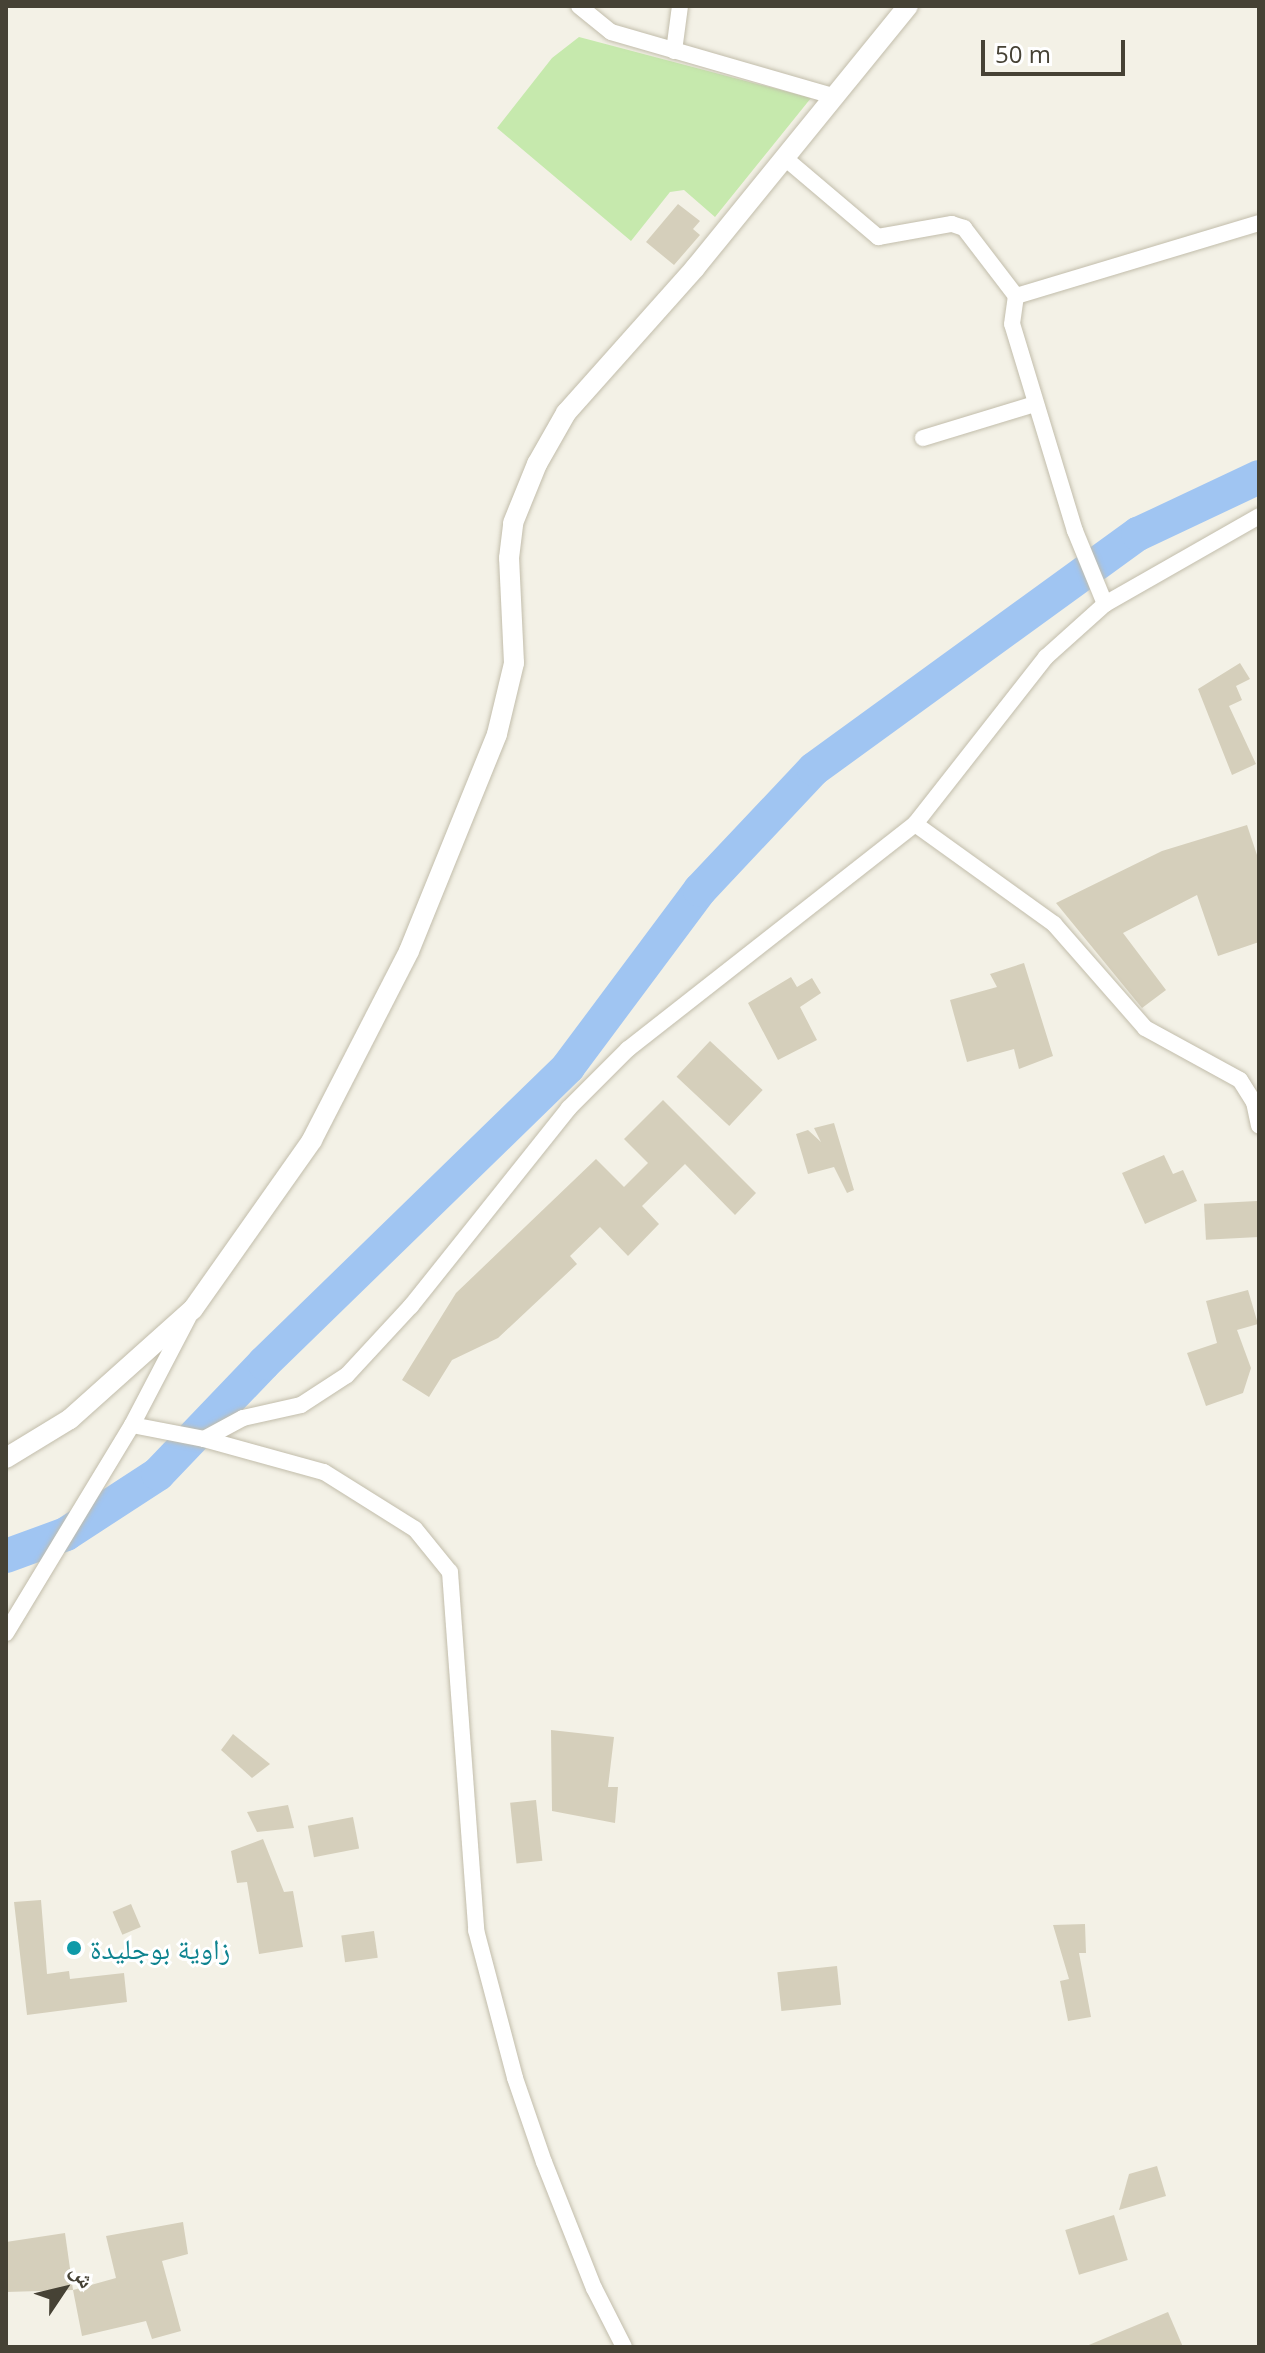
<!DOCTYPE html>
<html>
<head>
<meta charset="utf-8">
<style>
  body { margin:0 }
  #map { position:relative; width:1265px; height:2353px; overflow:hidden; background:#f3f1e6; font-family:"Open Sans","Noto Naskh Arabic",sans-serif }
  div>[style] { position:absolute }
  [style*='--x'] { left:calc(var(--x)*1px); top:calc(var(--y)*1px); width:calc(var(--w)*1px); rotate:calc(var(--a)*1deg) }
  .green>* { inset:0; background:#c6e9ad }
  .river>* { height:34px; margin:-17px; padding:0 17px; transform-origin:17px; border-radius:17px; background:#a0c5f2 }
  .building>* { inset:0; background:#d5cfbb; transform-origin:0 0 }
  .roads { filter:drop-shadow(0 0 2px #c2bdab) drop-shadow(0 0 2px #c2bdab) }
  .minor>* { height:16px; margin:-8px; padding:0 8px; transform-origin:8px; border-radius:8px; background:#fff }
  .tertiary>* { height:20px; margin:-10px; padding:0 10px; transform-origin:10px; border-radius:10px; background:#fff }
  .dots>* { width:22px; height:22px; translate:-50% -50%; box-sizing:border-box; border:4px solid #fff; border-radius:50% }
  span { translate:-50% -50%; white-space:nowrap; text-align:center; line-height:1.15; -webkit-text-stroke:6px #fff; paint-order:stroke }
  .culture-label { font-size:28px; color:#0d838f }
  .left { translate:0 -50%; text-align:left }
  .frame { position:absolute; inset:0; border:8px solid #464235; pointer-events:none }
  .north { position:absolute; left:24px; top:2249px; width:80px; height:80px; -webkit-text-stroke:6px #fff; paint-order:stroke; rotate:55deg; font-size:22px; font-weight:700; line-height:32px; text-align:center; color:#464235 }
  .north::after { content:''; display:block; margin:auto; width:28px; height:36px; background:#464235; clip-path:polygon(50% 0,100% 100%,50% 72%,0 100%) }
  .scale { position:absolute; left:981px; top:40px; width:144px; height:36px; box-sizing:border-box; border:4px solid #464235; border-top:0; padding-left:10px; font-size:24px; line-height:28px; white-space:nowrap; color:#464235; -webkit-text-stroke:6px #fff; paint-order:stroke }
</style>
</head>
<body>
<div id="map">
  <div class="green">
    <div style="clip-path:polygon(579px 37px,811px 98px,715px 217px,684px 190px,670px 192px,631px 241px,497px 128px,552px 58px)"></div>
  </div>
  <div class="river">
    <div style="--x:6;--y:1556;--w:64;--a:-20.1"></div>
    <div style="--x:66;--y:1534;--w:110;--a:-33.1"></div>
    <div style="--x:158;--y:1474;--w:153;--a:-46.3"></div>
    <div style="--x:264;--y:1363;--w:424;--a:-44.2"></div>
    <div style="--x:568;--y:1067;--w:221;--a:-53.3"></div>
    <div style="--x:700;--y:890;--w:166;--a:-46.7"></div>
    <div style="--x:814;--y:769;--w:400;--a:-36"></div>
    <div style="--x:1138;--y:534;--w:134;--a:-25.2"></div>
  </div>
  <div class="building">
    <div style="clip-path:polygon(678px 204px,700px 221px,693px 229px,700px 235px,674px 265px,646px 242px)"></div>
    <div style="clip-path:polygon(1240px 663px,1250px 679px,1236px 686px,1242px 700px,1229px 706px,1256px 764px,1232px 775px,1198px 689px)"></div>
    <div style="clip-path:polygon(1247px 825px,1259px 861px,1259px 942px,1218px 956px,1197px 895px,1123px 933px,1166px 990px,1142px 1008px,1056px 903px,1162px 851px)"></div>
    <div style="clip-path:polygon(1024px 963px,1053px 1056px,1019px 1069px,1014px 1049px,967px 1062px,950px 1000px,997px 987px,990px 974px)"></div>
    <div style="clip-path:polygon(791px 977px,797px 987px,812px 978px,821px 993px,800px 1007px,817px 1040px,778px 1060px,748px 1003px)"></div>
    <div style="left:710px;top:1041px;width:72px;height:49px;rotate:43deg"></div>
    <div style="clip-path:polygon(663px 1100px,756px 1193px,735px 1215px,685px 1164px,642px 1206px,659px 1224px,628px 1256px,600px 1227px,570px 1256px,577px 1264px,498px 1338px,452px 1360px,429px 1397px,402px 1380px,456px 1293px,596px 1159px,624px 1187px,648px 1163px,624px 1139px)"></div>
    <div style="clip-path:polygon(834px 1123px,854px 1190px,847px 1193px,834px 1167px,808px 1174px,796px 1134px,808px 1130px,821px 1142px,814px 1128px)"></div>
    <div style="clip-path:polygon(1164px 1155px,1173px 1174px,1183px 1170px,1197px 1201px,1145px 1224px,1122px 1173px)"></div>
    <div style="left:1257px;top:1201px;width:36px;height:53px;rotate:87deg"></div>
    <div style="clip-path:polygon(1248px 1290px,1258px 1324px,1237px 1330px,1251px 1368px,1243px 1393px,1206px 1406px,1187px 1353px,1217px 1343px,1206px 1301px)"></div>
    <div style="clip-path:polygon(551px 1730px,614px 1737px,608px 1787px,618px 1787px,615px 1823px,552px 1811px)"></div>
    <div style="clip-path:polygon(233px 1734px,270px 1764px,252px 1778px,221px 1750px)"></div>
    <div style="left:536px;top:1800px;width:61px;height:26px;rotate:84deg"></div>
    <div style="clip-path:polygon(288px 1805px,294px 1828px,257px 1832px,247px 1812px)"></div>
    <div style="left:353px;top:1817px;width:32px;height:46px;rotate:79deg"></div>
    <div style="clip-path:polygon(263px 1839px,284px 1892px,293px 1891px,303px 1947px,259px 1954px,247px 1882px,237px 1883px,231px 1851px)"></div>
    <div style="clip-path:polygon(41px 1900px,47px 1974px,69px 1971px,70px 1979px,124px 1973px,127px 2002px,27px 2015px,14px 1902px)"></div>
    <div style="left:131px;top:1904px;width:25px;height:20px;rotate:67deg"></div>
    <div style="clip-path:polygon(1085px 1924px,1086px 1953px,1079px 1953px,1091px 2017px,1068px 2021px,1060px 1981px,1069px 1979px,1053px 1925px)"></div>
    <div style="left:374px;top:1931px;width:27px;height:33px;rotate:82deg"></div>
    <div style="left:837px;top:1966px;width:39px;height:60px;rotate:84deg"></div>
    <div style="clip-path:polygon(1157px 2166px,1166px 2196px,1119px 2210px,1129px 2174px)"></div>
    <div style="left:1114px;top:2215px;width:47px;height:51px;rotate:73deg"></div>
    <div style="clip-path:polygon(183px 2222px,188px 2254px,162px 2261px,181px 2331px,152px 2339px,146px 2321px,82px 2336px,73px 2290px,116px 2278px,106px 2236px)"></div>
    <div style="clip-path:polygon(65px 2233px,73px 2290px,6px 2292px,6px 2242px)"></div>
    <div style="clip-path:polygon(1168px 2312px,1183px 2347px,1084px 2347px)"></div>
  </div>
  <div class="roads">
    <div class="minor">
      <div style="--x:579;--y:6;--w:41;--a:39.1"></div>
      <div style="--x:611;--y:32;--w:234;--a:16.1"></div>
      <div style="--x:674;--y:51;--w:45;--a:-82.4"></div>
      <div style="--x:786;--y:159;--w:121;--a:40.3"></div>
      <div style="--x:878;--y:237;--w:75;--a:-10"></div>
      <div style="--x:952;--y:224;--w:13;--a:18"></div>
      <div style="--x:964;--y:228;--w:86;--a:52.6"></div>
      <div style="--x:923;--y:438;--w:117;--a:-16.9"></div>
      <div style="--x:1105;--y:604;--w:79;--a:-112.3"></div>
      <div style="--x:1075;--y:531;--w:216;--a:-106.9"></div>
      <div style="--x:1012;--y:324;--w:28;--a:-82"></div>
      <div style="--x:1016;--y:296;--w:254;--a:-16.7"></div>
      <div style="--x:915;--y:824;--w:171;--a:35.7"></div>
      <div style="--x:1054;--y:924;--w:138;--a:48.8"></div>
      <div style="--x:1145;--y:1028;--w:108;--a:28.7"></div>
      <div style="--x:1240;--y:1080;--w:26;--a:58"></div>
      <div style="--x:1254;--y:1102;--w:24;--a:78"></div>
      <div style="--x:132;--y:1425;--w:73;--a:11"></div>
      <div style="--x:204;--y:1439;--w:124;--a:15.4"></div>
      <div style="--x:324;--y:1472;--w:107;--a:32.1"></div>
      <div style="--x:415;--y:1529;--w:55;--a:50.9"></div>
      <div style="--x:450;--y:1572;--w:359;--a:85.8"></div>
      <div style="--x:476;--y:1930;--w:153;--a:75.2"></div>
      <div style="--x:515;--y:2078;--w:89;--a:71"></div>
      <div style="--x:544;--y:2162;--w:136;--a:68.4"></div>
      <div style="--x:594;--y:2288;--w:66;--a:63"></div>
      <div style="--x:204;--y:1439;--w:44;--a:-28.3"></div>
      <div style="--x:243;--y:1418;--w:59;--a:-12.6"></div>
      <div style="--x:301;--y:1405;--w:55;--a:-33.1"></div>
      <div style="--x:347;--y:1375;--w:94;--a:-47.2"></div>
      <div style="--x:411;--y:1306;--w:253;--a:-51.4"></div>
      <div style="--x:569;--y:1108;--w:83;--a:-45"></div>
      <div style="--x:628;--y:1049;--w:365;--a:-38.1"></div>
      <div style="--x:915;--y:824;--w:212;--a:-51.9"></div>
      <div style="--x:1046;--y:657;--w:79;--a:-41.9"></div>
      <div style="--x:1105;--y:604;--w:177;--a:-29.7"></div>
      <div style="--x:6;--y:1633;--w:243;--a:-58.8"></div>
      <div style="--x:132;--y:1425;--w:121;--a:-62.4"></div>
    </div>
    <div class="tertiary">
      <div style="--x:6;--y:1458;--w:75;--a:-31.4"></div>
      <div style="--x:70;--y:1419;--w:165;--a:-41.8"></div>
      <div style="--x:193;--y:1309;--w:207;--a:-54.8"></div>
      <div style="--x:312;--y:1140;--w:212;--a:-62.8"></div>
      <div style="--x:409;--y:951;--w:234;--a:-67.9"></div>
      <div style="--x:497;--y:734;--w:73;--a:-76.5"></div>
      <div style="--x:514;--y:663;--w:105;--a:-92.7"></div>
      <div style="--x:509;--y:558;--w:35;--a:-83"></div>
      <div style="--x:513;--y:523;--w:64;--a:-67.9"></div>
      <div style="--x:537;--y:464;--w:59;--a:-60.4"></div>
      <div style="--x:566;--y:413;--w:194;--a:-48.3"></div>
      <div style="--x:695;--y:268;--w:338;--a:-50.9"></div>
    </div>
  </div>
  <div class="dots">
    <div style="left:74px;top:1948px;background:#0f9aa8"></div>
  </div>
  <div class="culture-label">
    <span class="left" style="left:90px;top:1948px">زاوية بوجليدة</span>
  </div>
  <div class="frame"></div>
  <div class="north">ش</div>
  <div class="scale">50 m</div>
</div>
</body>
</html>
